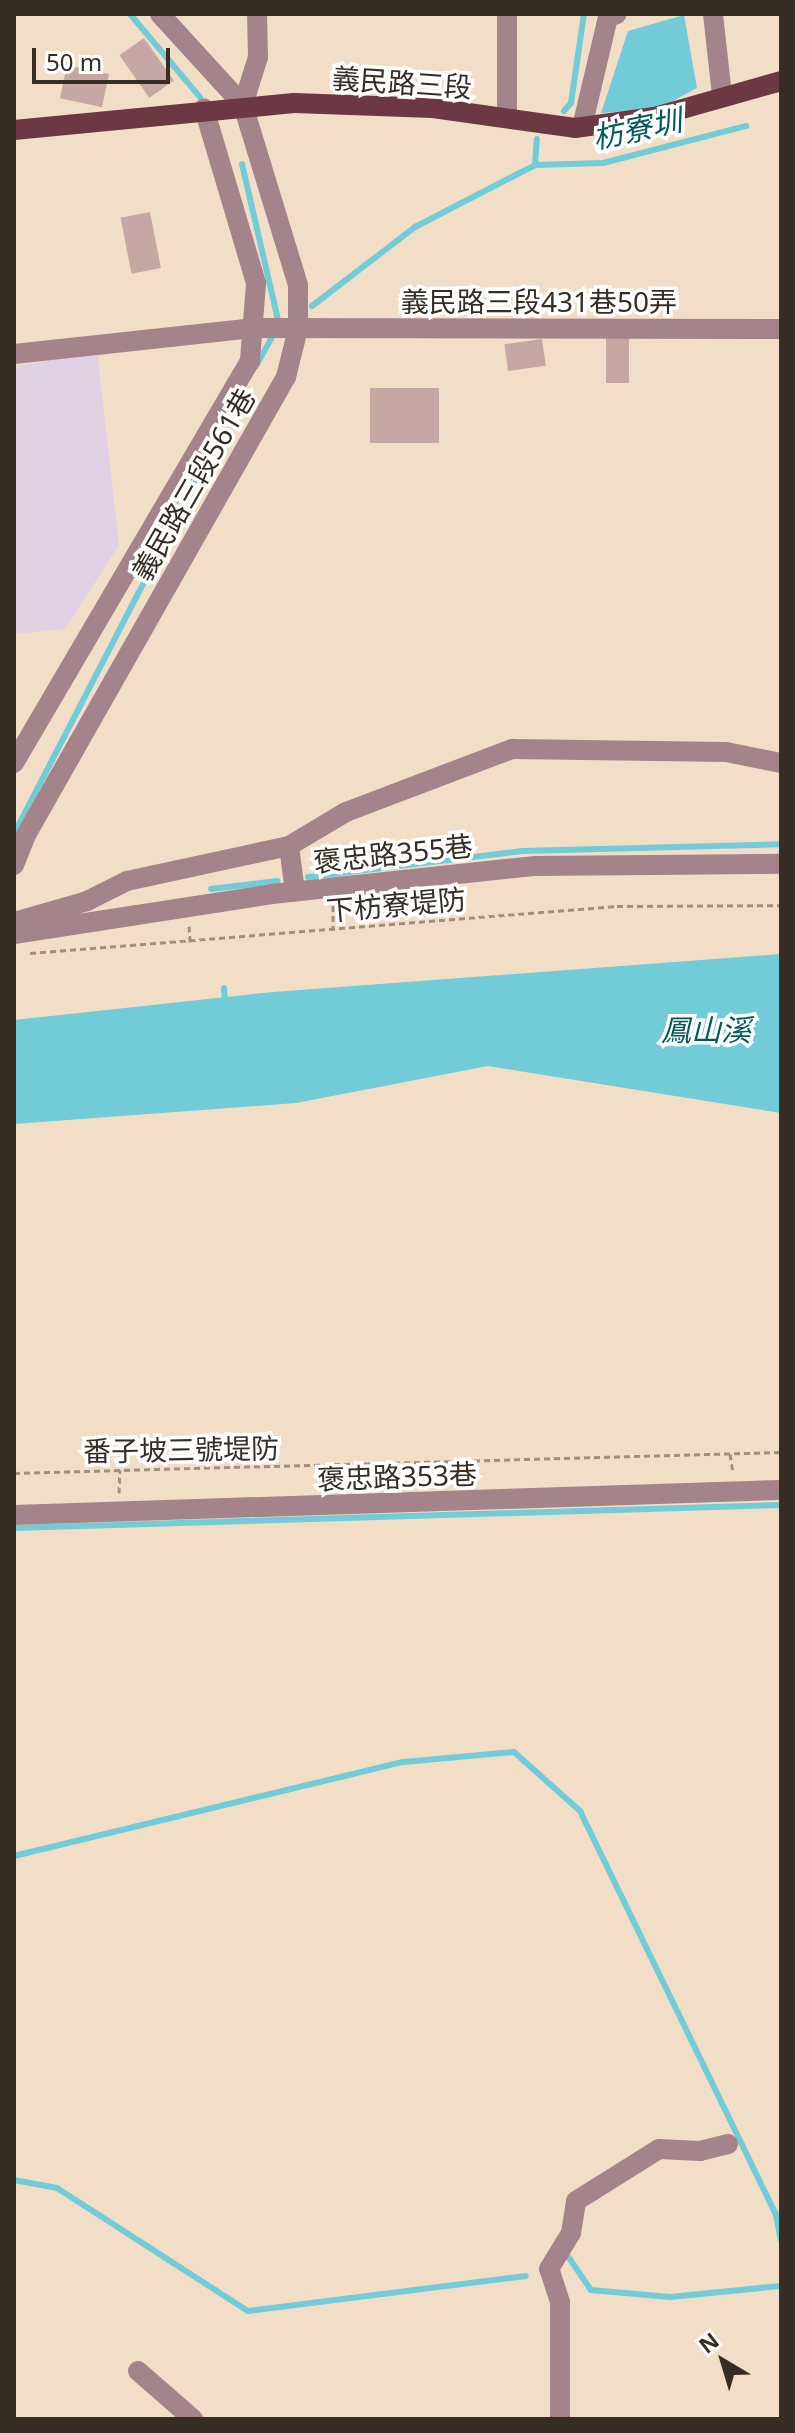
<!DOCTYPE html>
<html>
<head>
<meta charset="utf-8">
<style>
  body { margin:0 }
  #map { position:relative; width:795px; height:2433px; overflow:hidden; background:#f2dec7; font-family:"Noto Sans","Noto Sans TC",sans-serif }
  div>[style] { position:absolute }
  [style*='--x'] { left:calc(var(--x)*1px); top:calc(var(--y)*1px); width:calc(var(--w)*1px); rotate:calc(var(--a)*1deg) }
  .industrial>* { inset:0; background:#e1d1e4 }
  .water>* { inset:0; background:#71ccd7 }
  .stream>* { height:6px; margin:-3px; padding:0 3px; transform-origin:3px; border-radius:3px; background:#71ccd7 }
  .building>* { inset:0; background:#c7a7a3; transform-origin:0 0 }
  .path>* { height:3px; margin-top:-1.5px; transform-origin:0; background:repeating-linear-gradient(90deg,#9e907f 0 6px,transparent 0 10px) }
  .minor>* { height:20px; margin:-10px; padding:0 10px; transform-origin:10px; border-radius:10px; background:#a4848a }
  .major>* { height:20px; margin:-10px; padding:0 10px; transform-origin:10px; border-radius:10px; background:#6c3844 }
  span { translate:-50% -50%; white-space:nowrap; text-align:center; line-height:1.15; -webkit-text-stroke:7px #fff; paint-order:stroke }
  .street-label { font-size:28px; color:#362e25 }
  .water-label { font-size:30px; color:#025860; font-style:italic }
  .frame { position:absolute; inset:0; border:16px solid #362e25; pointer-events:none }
  .north { position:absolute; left:683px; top:2321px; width:80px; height:80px; -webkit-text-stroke:6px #fff; paint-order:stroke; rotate:322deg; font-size:22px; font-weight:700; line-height:32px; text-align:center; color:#362e25 }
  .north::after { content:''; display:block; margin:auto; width:28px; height:36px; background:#362e25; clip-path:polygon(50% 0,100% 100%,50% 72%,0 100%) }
  .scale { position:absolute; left:32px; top:48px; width:138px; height:36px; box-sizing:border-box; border:4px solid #362e25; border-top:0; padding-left:10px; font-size:24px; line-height:28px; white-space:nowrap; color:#362e25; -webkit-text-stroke:6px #fff; paint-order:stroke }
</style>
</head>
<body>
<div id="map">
  <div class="industrial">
    <div style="clip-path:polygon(97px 350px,119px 545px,65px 629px,14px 634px,14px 367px)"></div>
  </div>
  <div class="water">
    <div style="clip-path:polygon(684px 15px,697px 88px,660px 108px,601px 113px,628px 31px)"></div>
    <div style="clip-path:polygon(781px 954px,781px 1113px,488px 1066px,296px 1103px,14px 1124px,14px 1020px,273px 992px)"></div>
  </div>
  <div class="stream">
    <div style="--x:130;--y:14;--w:109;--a:49.9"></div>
    <div style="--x:564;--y:111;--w:11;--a:-49"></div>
    <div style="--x:571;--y:103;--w:90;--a:-81.7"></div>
    <div style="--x:242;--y:164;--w:164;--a:77"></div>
    <div style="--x:535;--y:165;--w:68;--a:-1.7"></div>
    <div style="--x:603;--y:163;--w:148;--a:-14.5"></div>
    <div style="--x:312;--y:306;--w:130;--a:-37.5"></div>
    <div style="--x:415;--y:227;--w:135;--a:-27.3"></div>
    <div style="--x:535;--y:165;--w:26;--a:-86"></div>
    <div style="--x:256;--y:366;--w:37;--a:-61"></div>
    <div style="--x:14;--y:834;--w:500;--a:-62.7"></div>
    <div style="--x:308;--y:877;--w:216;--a:-6.9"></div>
    <div style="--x:522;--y:851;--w:259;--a:-1.5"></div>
    <div style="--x:211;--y:889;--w:67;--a:-6.8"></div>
    <div style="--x:224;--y:988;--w:16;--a:86"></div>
    <div style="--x:14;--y:1528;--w:767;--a:-1.72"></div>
    <div style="--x:14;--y:1856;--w:401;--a:-13.6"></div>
    <div style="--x:404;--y:1762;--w:110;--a:-5.2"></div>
    <div style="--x:514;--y:1752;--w:89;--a:41.8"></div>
    <div style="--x:580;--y:1811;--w:449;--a:64.1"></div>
    <div style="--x:776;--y:2215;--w:25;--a:79"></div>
    <div style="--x:14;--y:2180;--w:44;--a:10.5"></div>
    <div style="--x:57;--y:2188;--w:227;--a:32.8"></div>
    <div style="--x:248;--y:2311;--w:280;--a:-7.2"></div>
    <div style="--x:565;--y:2252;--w:46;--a:55.6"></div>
    <div style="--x:591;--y:2290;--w:79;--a:5.1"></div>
    <div style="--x:670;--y:2297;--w:112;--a:-5.7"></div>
  </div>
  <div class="building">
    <div style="left:144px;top:38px;width:52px;height:30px;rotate:55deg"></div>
    <div style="left:67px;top:65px;width:43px;height:34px;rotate:12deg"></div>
    <div style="left:150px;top:212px;width:57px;height:30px;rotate:79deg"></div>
    <div style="left:606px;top:335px;width:23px;height:48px"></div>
    <div style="left:542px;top:339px;width:27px;height:38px;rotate:82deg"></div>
    <div style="left:439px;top:388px;width:55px;height:69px;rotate:90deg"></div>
  </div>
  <div class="path">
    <div style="--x:333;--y:905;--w:25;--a:90"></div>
    <div style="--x:189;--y:926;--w:16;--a:86"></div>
    <div style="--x:30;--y:953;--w:589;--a:-4.58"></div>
    <div style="--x:617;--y:906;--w:164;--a:-0.3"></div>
    <div style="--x:730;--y:1454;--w:19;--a:81"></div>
    <div style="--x:14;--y:1473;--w:767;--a:-1.57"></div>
    <div style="--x:444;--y:1483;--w:20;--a:-87"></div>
    <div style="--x:119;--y:1493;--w:23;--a:-88"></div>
  </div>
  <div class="minor">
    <div style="--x:713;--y:14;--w:82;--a:83.7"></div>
    <div style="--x:243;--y:105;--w:50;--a:-72.6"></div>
    <div style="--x:258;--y:57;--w:43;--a:-91.3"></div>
    <div style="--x:507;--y:118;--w:104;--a:-90"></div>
    <div style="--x:582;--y:127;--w:113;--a:-76.7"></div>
    <div style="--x:608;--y:17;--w:9;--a:-18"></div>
    <div style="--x:14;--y:354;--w:240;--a:-6.2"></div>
    <div style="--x:253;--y:328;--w:528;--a:0.11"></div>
    <div style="--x:14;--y:763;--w:467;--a:-59.6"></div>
    <div style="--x:250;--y:360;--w:77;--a:-85.5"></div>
    <div style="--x:256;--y:283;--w:182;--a:-106.6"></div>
    <div style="--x:289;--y:846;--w:46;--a:82.6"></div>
    <div style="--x:14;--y:865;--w:32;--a:-68"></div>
    <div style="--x:26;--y:835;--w:527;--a:-60.42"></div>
    <div style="--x:286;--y:377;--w:49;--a:-76"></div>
    <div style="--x:298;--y:329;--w:44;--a:-90"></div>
    <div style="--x:298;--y:285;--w:188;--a:-107"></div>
    <div style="--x:243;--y:105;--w:123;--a:-132.4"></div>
    <div style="--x:14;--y:922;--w:76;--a:-16"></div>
    <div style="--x:87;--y:901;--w:45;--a:-26.6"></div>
    <div style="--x:127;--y:881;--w:166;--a:-12.2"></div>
    <div style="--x:289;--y:846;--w:66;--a:-30.8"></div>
    <div style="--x:346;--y:812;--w:178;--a:-20.8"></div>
    <div style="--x:512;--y:749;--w:214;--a:0.8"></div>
    <div style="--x:726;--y:752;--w:56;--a:11.3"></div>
    <div style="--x:14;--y:934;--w:261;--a:-8.8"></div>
    <div style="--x:272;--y:894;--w:265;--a:-6.1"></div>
    <div style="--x:536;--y:866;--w:245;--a:-0.5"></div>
    <div style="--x:14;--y:1515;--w:767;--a:-1.87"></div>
    <div style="--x:138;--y:2371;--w:73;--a:41.1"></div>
    <div style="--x:560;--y:2419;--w:117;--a:-90"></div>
    <div style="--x:560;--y:2302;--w:35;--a:-108"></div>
    <div style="--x:549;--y:2269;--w:42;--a:-58.6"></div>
    <div style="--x:571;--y:2233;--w:32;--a:-81"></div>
    <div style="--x:576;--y:2201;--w:98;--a:-32.1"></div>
    <div style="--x:659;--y:2149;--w:41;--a:2.8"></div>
    <div style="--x:700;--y:2151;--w:29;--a:-14"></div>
  </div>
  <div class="major">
    <div style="--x:14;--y:130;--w:281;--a:-5.5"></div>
    <div style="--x:294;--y:103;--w:139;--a:2.1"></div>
    <div style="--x:433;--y:108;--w:143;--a:8"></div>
    <div style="--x:575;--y:128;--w:80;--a:-7.9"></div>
    <div style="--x:654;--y:117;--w:132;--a:-15.8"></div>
  </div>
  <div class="street-label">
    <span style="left:402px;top:82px;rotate:4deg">義民路三段</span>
    <span style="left:539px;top:301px">義民路三段431巷50弄</span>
    <span style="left:193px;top:484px;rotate:-60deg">義民路三段561巷</span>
    <span style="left:393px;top:853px;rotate:-6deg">褒忠路355巷</span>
    <span style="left:396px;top:904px;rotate:-5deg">下枋寮堤防</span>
    <span style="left:181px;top:1449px;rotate:-1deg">番子坡三號堤防</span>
    <span style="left:397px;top:1476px;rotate:-2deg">褒忠路353巷</span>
  </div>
  <div class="water-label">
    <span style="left:637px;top:129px;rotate:-12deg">枋寮圳</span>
    <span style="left:706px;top:1030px">鳳山溪</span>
  </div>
  <div class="frame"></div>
  <div class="north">N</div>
  <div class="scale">50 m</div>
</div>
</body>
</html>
